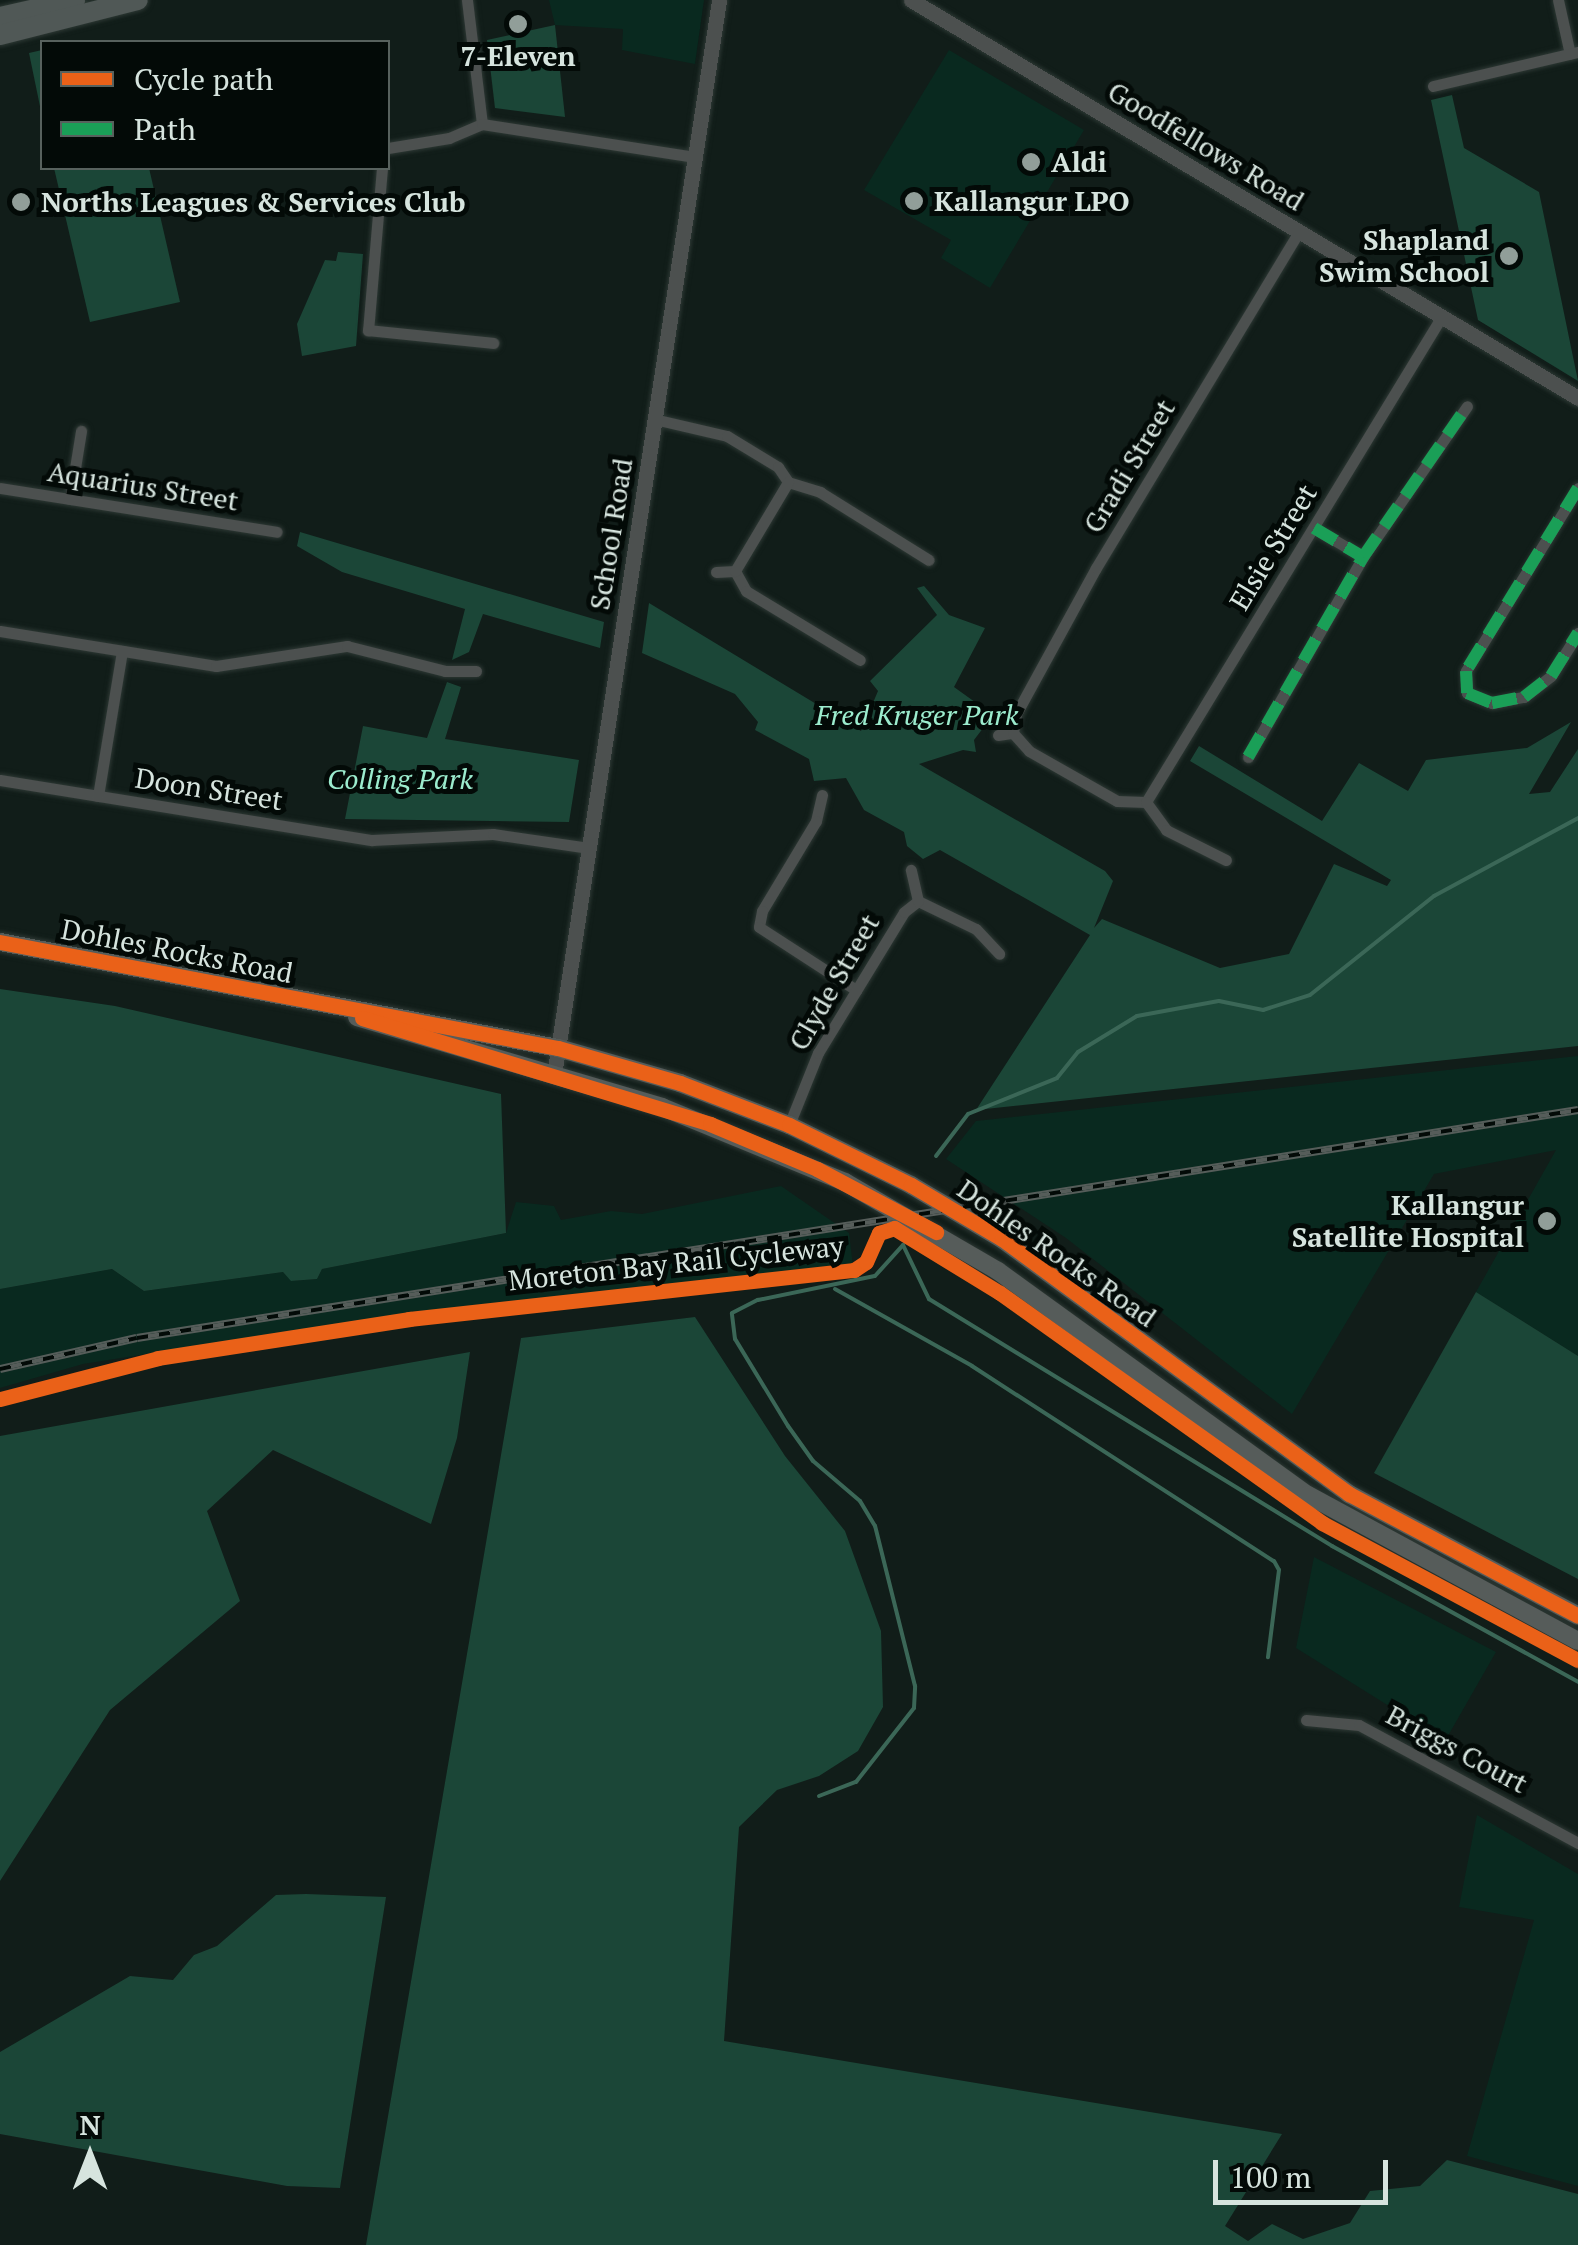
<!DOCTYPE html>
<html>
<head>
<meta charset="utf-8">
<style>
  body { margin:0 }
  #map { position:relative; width:1578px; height:2245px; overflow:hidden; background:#111d19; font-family:"PT Serif",serif }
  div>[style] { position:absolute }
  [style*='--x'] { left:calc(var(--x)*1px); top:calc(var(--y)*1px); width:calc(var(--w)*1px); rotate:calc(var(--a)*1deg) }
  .built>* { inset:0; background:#09291f }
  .green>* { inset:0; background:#1b4637 }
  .stream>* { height:4px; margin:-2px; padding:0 2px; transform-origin:2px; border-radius:2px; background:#3b6757 }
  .roads { filter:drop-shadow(0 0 2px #2d3834) drop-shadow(0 0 2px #2d3834) }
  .minor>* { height:11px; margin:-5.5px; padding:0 5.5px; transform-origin:5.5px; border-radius:5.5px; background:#4c504f }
  .tertiary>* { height:15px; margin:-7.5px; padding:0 7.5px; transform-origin:7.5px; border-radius:7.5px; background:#4c504f }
  .secondary>* { height:18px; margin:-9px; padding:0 9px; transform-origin:9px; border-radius:9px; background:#565c5a }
  .trunk>* { height:20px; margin:-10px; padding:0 10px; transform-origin:10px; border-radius:10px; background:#505856 }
  .rail>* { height:8px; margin-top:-4px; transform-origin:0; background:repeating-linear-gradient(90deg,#030a07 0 11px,#565d5a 0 22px); box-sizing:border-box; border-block:2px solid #565d5a }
  .quiet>* { height:12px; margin-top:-6px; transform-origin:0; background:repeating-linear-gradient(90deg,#1a9f57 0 25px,transparent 0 37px) }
  .cycleway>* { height:15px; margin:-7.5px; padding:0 7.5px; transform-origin:7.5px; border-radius:7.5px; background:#ea6118 }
  .dots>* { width:28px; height:28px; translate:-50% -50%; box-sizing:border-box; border:5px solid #030a07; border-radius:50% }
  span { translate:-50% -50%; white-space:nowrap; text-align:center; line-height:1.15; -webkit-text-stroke:10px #030a07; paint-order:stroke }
  .poi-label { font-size:28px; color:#d6e4de; font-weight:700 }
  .left { translate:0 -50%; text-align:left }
  .right { translate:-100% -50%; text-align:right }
  .street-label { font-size:28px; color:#d6e4de }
  .park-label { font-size:28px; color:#9cecce; font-style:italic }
  .legend { position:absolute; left:40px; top:40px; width:350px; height:130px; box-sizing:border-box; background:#030a07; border:2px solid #57615d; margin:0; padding:12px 18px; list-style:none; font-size:30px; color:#d6e4de }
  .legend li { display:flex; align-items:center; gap:20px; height:50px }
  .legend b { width:50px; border:2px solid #57615d }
  .north { position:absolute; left:40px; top:2105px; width:100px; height:100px; -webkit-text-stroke:8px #030a07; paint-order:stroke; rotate:0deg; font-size:28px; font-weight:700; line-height:40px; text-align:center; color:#d6e4de }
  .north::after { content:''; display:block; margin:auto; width:35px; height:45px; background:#d6e4de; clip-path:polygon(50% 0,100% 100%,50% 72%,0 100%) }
  .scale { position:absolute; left:1213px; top:2160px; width:175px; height:45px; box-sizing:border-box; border:5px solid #d6e4de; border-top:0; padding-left:12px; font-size:30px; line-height:35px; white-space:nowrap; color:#d6e4de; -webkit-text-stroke:8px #030a07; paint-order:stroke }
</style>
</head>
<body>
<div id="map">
  <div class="built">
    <div style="clip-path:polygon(549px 0,704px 0,695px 64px,622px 50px,623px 29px,555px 25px)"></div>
    <div style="clip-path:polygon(949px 50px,1084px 130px,990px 288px,941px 258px,951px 240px,864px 190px)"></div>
    <div style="clip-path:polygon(1578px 1056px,1578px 1356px,1476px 1292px,1556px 1150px,1434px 1174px,1292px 1414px,1066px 1238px,946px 1159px,976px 1121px)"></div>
    <div style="clip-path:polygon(781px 1186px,849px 1233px,853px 1266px,203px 1345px,83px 1364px,0 1388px,0 1289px,112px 1269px,144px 1291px,283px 1272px,292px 1281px,317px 1279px,322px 1269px,506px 1233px,516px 1202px,554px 1206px,561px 1220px,611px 1211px,642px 1214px)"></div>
    <div style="clip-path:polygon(1314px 1557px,1496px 1652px,1445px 1741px,1296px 1648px)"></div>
    <div style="clip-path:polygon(1477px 1815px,1578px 1874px,1578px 2186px,1467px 2156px,1534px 1920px,1459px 1907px)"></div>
  </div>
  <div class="green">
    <div style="clip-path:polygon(555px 25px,565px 117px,495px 108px,487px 40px)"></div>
    <div style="clip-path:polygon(42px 50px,42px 116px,29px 53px)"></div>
    <div style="clip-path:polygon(1452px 95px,1464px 148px,1539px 192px,1578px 381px,1478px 320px,1431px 100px)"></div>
    <div style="clip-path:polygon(54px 168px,149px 168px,180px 302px,90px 322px)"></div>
    <div style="clip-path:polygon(338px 252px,363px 254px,356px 346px,302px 356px,297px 324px,325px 260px,336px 261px)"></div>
    <div style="clip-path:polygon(300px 532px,604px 622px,600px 648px,483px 614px,469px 652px,452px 660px,465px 609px,342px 572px,297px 546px)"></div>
    <div style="clip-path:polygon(924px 586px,949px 615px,985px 628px,954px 687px,993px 715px,974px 740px,976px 752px,963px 750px,919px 764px,1105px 871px,1113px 881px,1094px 928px,1102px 919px,1220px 968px,1289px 954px,1334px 864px,1387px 886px,1391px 880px,1190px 761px,1199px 746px,1322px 821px,1359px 763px,1408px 791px,1426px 760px,1527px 748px,1571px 722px,1529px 794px,1550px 792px,1578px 749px,1578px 1046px,976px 1110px,1090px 935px,940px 850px,923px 859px,907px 846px,904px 832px,864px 810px,846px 778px,814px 781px,809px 759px,755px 730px,758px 722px,735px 694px,642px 653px,649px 603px,861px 731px,878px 691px,870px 681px,937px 615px,917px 588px)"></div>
    <div style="clip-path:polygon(447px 682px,461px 687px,445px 739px,579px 760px,569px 822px,345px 819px,363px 726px,427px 738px)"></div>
    <div style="clip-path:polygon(0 989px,115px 1006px,501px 1094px,506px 1233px,322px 1269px,317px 1279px,291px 1281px,283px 1272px,144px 1291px,112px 1269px,0 1289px)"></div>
    <div style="clip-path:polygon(1476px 1292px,1578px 1356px,1578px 1579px,1374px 1473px)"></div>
    <div style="clip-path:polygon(695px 1317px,785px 1456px,845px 1531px,881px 1631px,883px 1707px,858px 1751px,819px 1776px,777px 1790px,739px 1827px,724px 2041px,1282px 2134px,1225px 2226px,1248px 2241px,1272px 2224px,1303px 2239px,1350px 2223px,1370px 2191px,1420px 2186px,1447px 2160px,1578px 2194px,1578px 2245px,366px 2245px,521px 1338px)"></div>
    <div style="clip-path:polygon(470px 1352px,457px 1438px,431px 1524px,273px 1450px,207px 1511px,240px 1601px,110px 1710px,0 1881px,0 1436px)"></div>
    <div style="clip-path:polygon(306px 1894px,386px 1897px,340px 2188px,287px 2186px,0 2134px,0 2052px,130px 1976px,173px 1980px,194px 1955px,217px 1946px,276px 1895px)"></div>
  </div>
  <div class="stream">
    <div style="--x:936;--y:1156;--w:53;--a:-52.7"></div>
    <div style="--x:968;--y:1114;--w:96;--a:-22"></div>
    <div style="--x:1057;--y:1078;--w:33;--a:-51"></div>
    <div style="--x:1078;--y:1052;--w:69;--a:-31.4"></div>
    <div style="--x:1137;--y:1016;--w:83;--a:-10.4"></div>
    <div style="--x:1219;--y:1001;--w:45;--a:11.6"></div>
    <div style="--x:1263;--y:1010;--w:49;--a:-17.7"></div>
    <div style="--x:1310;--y:995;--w:159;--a:-38.6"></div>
    <div style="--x:1434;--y:896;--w:164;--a:-28.4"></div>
    <div style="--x:903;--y:1245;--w:60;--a:64.3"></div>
    <div style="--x:929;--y:1299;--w:473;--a:31.5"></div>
    <div style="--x:1332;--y:1546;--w:281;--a:28.9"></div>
    <div style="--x:835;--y:1289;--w:157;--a:29.3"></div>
    <div style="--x:972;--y:1366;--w:359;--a:32.9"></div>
    <div style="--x:1274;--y:1561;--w:10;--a:61"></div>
    <div style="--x:1279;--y:1570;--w:88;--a:97.2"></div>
    <div style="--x:819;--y:1796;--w:40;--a:-21"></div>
    <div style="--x:856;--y:1782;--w:94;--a:-51.9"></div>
    <div style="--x:914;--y:1708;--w:22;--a:-87"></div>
    <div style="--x:915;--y:1686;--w:165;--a:-104"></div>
    <div style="--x:875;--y:1526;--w:29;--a:-121"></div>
    <div style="--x:860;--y:1501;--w:62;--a:-139.6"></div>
    <div style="--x:813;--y:1461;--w:43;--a:-125.5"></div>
    <div style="--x:788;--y:1426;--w:102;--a:-121.3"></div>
    <div style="--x:735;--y:1339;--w:26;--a:-97"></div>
    <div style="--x:732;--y:1313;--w:29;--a:-27"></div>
    <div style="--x:758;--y:1300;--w:119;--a:-11.6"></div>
    <div style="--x:875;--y:1276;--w:42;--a:-47.9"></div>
  </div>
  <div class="roads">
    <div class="minor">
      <div style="--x:467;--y:0;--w:125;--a:83.1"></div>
      <div style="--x:1558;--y:0;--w:55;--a:77.5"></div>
      <div style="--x:1433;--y:86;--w:149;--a:-13.2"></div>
      <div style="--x:388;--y:148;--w:62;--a:-9.3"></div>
      <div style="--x:449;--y:138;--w:36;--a:-23"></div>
      <div style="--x:482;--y:124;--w:217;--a:8.8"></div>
      <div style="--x:382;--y:168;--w:163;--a:94.9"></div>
      <div style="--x:368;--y:330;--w:126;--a:5.9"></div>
      <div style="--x:654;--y:419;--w:75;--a:13.1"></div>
      <div style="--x:727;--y:436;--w:60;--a:31.3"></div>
      <div style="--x:778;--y:467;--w:18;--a:56"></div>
      <div style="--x:788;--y:482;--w:34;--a:17"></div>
      <div style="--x:820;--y:492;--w:128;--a:32"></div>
      <div style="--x:0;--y:488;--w:280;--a:9"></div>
      <div style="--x:1578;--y:488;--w:215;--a:121.5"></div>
      <div style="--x:1466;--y:671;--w:22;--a:87"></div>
      <div style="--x:1467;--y:693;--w:27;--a:22"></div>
      <div style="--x:1492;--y:703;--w:33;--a:-11"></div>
      <div style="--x:1524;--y:697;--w:34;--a:-38"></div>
      <div style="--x:1551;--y:676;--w:51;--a:-57.9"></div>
      <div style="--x:70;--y:499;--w:69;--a:-80.8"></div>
      <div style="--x:1314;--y:528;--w:57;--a:30.6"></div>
      <div style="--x:735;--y:571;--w:23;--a:61"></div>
      <div style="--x:746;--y:591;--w:133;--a:31.2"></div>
      <div style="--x:716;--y:572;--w:19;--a:-3"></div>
      <div style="--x:735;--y:571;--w:104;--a:-59.2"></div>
      <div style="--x:0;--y:631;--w:219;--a:9.2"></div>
      <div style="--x:216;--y:666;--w:133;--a:-8.7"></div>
      <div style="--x:347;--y:646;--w:101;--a:14.3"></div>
      <div style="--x:445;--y:671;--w:31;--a:0"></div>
      <div style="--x:1013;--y:733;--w:19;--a:-81"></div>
      <div style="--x:1016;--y:714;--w:166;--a:-61.3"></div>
      <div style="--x:1096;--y:568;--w:393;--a:-58.9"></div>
      <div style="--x:998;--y:735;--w:15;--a:-8"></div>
      <div style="--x:1013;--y:733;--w:24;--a:48"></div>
      <div style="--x:1029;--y:751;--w:101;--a:29.6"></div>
      <div style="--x:1117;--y:801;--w:29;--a:2"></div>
      <div style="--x:1248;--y:757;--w:231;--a:-60.1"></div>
      <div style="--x:1363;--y:557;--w:183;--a:-55.4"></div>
      <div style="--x:0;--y:780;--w:377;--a:9.2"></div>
      <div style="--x:372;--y:840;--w:121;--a:-2.8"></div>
      <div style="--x:493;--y:834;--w:97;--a:8.3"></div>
      <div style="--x:822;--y:795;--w:27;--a:103"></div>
      <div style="--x:816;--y:821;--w:105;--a:121"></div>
      <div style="--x:762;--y:911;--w:16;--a:101"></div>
      <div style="--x:759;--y:927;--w:116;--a:33"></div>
      <div style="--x:98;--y:796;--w:147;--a:-80.6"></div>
      <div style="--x:1146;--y:802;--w:569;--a:-58.66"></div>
      <div style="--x:1146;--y:802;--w:34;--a:54"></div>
      <div style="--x:1166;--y:830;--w:67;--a:26.6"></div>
      <div style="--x:918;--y:901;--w:64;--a:25.8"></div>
      <div style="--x:976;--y:929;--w:34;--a:47"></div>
      <div style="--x:789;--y:1125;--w:78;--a:-68.1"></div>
      <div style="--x:818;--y:1053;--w:165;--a:-58.6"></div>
      <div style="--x:904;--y:912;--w:18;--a:-38"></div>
      <div style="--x:918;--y:901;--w:32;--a:-103"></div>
      <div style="--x:1306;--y:1720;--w:53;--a:5.4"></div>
      <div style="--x:1359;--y:1725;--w:249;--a:28.3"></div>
    </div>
    <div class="tertiary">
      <div style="--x:911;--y:0;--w:777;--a:30.82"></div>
      <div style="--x:554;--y:1075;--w:1088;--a:-81.27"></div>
    </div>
    <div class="secondary">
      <div style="--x:0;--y:942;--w:568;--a:10.76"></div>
      <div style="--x:558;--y:1048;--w:127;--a:16"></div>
      <div style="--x:680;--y:1083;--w:117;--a:21.1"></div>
      <div style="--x:789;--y:1125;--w:136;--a:26.2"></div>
      <div style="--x:911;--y:1185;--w:106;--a:30.7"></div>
      <div style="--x:1002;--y:1239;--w:431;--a:36.3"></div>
      <div style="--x:1349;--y:1494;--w:259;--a:28"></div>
      <div style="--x:357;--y:1017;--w:318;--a:16.4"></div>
      <div style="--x:662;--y:1107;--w:198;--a:22.3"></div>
      <div style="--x:845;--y:1182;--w:177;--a:30.2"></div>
      <div style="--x:998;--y:1271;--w:382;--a:35.9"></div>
      <div style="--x:1308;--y:1495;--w:307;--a:28.4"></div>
    </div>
    <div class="trunk">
      <div style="--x:0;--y:17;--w:77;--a:-12.8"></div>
      <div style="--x:0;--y:35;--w:142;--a:-14.2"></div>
    </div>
  </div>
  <div class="rail">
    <div style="--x:0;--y:1369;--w:140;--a:-12.8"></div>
    <div style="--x:137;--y:1338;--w:1459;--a:-8.99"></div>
  </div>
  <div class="quiet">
    <div style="--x:1578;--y:488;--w:215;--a:121.5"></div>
    <div style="--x:1466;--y:671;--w:22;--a:87"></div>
    <div style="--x:1467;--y:693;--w:27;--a:22"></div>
    <div style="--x:1492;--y:703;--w:33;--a:-11"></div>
    <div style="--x:1524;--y:697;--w:34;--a:-38"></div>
    <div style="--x:1551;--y:676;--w:51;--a:-57.9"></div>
    <div style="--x:1314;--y:528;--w:57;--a:30.6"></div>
    <div style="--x:1248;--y:757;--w:231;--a:-60.1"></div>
    <div style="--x:1363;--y:557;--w:183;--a:-55.4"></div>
  </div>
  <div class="cycleway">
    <div style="--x:0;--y:942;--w:568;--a:10.76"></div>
    <div style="--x:558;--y:1048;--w:127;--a:16"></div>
    <div style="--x:680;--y:1083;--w:117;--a:21.1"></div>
    <div style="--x:789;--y:1125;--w:136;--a:26.2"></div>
    <div style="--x:911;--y:1185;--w:106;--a:30.7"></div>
    <div style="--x:1002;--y:1239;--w:431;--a:36.3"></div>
    <div style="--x:1349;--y:1494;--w:259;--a:28"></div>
    <div style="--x:362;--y:1018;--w:364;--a:16.9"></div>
    <div style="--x:710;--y:1124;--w:116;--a:22.8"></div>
    <div style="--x:817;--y:1169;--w:135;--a:27.9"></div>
    <div style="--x:0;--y:1399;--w:163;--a:-14.5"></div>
    <div style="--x:158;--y:1358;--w:254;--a:-8.8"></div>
    <div style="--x:409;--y:1319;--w:448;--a:-6.3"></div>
    <div style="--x:854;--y:1270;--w:14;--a:-34"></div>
    <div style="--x:866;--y:1262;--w:32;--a:-66"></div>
    <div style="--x:879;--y:1233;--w:16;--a:-18"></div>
    <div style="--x:894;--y:1228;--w:124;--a:31.5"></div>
    <div style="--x:1000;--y:1293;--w:396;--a:35.5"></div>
    <div style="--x:1322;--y:1523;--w:290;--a:28.2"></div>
  </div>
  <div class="dots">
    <div style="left:518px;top:24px;background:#919e99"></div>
    <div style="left:1031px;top:162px;background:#919e99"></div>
    <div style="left:914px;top:201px;background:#919e99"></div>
    <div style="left:21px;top:202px;background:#919e99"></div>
    <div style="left:1509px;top:256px;background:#919e99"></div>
    <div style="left:1547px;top:1221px;background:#919e99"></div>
  </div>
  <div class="poi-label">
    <span style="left:518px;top:56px">7-Eleven</span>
    <span class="left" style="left:1051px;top:162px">Aldi</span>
    <span class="left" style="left:934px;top:201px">Kallangur LPO</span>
    <span class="left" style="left:41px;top:202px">Norths Leagues &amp; Services Club</span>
    <span class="right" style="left:1489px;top:256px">Shapland<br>Swim School</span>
    <span class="right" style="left:1524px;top:1221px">Kallangur<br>Satellite Hospital</span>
  </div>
  <div class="street-label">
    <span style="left:1206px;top:146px;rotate:31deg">Goodfellows Road</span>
    <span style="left:1129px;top:466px;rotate:-59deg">Gradi Street</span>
    <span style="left:143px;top:486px;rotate:9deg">Aquarius Street</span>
    <span style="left:611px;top:534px;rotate:-81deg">School Road</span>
    <span style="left:1273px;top:547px;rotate:-59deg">Elsie Street</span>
    <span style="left:209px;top:789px;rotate:9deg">Doon Street</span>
    <span style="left:177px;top:951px;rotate:11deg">Dohles Rocks Road</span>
    <span style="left:834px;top:982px;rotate:-60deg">Clyde Street</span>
    <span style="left:1057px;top:1253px;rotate:35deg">Dohles Rocks Road</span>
    <span style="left:676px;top:1263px;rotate:-6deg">Moreton Bay Rail Cycleway</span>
    <span style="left:1457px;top:1749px;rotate:28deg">Briggs Court</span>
  </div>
  <div class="park-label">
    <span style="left:917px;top:715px">Fred Kruger Park</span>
    <span style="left:400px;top:779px">Colling Park</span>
  </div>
  <ul class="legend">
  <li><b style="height:12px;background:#ea6118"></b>Cycle path</li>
  <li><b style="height:12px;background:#1a9f57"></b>Path</li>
  </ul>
  <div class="north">N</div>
  <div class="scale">100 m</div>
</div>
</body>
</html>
